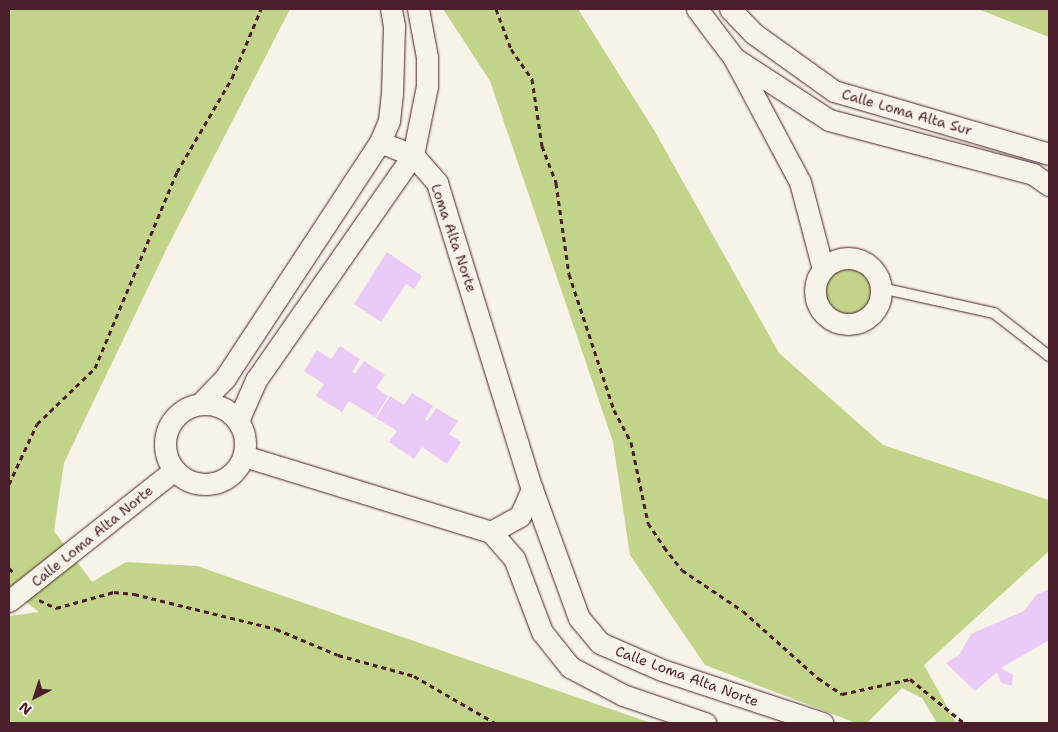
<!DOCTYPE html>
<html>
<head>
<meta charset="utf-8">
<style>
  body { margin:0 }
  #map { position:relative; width:1058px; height:732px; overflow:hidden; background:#f7f3e8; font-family:"Shantell Sans",sans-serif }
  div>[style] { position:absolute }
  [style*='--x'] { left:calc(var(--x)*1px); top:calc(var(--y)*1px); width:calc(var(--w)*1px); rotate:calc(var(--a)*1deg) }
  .green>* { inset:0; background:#c2d489 }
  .round { border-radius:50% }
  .building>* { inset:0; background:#e9c9f6 }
  .path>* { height:3px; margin-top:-1.5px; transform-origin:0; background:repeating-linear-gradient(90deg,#4a1f2b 0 5px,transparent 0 9px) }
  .roads { filter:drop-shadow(0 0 1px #4a1f2b) drop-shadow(0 0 1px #4a1f2b) }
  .lane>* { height:10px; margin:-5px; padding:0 5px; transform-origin:5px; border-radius:5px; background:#f7f3e8 }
  .street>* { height:21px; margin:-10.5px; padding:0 10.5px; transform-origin:10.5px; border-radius:10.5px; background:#f7f3e8 }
  .street>.ring { margin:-10.5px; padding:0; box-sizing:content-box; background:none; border:21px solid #f7f3e8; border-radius:50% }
  span { translate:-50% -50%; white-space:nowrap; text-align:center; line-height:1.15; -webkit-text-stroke:4.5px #f7f3e8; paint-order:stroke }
  .street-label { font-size:14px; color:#4a1f2b }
  .frame { position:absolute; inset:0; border:10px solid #4a1f2b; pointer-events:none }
  .north { position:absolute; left:10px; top:672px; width:50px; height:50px; -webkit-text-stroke:4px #f7f3e8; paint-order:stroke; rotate:220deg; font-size:14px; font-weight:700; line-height:20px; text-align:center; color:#4a1f2b }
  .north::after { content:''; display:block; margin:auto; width:18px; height:22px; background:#4a1f2b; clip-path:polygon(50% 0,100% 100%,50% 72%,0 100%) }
</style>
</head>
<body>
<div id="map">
  <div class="green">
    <div style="clip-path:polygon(9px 9px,290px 9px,167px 248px,64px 463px,54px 531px,92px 582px,126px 562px,197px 566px,651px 723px,9px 723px,9px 616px,39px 612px,9px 589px)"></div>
    <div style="clip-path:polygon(443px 9px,578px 9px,654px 130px,779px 353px,883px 445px,1049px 500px,1049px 551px,924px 665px,956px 723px,937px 723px,922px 698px,902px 688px,867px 723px,856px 723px,705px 665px,630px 555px,613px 442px,490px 81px)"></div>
    <div style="clip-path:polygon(978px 9px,1049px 9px,1049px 37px)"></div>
    <div class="round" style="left:825px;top:268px;width:46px;height:46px"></div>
  </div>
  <div class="building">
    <div style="clip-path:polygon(387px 252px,422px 276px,414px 289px,406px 284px,381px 322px,354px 304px)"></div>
    <div style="clip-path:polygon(340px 346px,360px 359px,352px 372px,355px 374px,364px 361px,385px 375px,376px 388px,388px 396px,375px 417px,349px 401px,342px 412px,316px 396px,324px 384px,304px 371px,317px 350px,331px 359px)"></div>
    <div style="clip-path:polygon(412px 393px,433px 406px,425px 419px,428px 421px,436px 408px,458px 421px,449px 434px,461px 442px,447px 464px,422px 447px,414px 459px,389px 442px,397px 431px,376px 418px,390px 396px,404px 405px)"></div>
    <div style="clip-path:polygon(1049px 589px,1049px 640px,1001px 668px,1013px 675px,1012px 686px,1001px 683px,997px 672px,975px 691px,946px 663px,959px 655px,971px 634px,1024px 611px,1036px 595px)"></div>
  </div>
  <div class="path">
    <div style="--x:496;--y:9;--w:43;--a:69.4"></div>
    <div style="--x:511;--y:49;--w:37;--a:55"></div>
    <div style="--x:532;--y:79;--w:68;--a:81.5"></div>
    <div style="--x:542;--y:146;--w:40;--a:69"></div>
    <div style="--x:556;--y:183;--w:92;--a:81.9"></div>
    <div style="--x:569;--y:274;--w:143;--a:71.7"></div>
    <div style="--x:614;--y:410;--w:36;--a:62"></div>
    <div style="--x:631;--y:442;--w:83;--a:78.1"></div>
    <div style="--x:648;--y:523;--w:29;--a:56"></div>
    <div style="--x:664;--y:547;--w:29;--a:52"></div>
    <div style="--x:682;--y:570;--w:73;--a:33.9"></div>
    <div style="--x:743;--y:611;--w:101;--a:41.8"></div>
    <div style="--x:818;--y:678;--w:29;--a:34"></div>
    <div style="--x:842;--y:694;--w:70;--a:-12.4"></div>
    <div style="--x:910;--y:679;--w:70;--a:39.2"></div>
    <div style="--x:9;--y:484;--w:66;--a:-65"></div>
    <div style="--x:37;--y:424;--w:81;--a:-44"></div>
    <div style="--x:95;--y:368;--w:212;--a:-67.3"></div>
    <div style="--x:177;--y:172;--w:109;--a:-59.7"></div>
    <div style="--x:232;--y:78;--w:75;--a:-67.2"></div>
    <div style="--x:9;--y:568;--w:7;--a:45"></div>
    <div style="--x:39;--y:600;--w:19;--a:25"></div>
    <div style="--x:56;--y:608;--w:60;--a:-15.4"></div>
    <div style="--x:114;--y:592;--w:20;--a:6"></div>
    <div style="--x:134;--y:594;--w:146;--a:13.8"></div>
    <div style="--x:276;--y:629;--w:67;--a:22.8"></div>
    <div style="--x:338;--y:655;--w:79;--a:15.4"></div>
    <div style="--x:414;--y:676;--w:94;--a:30.1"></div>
  </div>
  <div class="roads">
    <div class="lane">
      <div style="--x:881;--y:288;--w:116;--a:12.5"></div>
      <div style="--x:994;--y:313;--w:70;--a:38"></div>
    </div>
    <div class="street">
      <div style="--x:697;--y:9;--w:61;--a:52.9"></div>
      <div style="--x:734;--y:58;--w:140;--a:62"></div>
      <div style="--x:800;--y:182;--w:90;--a:75.2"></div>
      <div style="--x:730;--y:9;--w:33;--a:46"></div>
      <div style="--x:753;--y:33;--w:100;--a:35.6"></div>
      <div style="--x:834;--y:91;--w:224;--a:16.3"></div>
      <div style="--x:734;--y:58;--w:113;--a:33.1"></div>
      <div style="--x:829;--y:120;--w:211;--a:14.8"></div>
      <div style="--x:1033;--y:174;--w:19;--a:35"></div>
      <div style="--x:380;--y:142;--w:35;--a:22"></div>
      <div style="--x:413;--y:155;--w:37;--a:49"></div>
      <div style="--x:437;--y:183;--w:320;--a:72.8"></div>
      <div style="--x:532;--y:489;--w:137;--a:70"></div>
      <div style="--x:579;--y:618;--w:33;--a:50"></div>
      <div style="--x:600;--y:643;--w:68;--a:23.5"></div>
      <div style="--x:662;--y:670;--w:169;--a:18.3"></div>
      <div class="ring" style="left:815px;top:258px;width:45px;height:45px"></div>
      <div class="ring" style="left:165px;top:404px;width:59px;height:59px"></div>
      <div style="--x:200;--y:404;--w:36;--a:-46"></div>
      <div style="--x:225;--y:378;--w:282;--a:-56.7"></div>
      <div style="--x:380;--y:142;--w:23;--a:-67"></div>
      <div style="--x:389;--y:121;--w:27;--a:-84"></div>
      <div style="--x:392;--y:94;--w:68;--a:-88.3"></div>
      <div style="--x:394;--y:26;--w:17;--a:-100"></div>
      <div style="--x:238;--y:421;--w:45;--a:-66.3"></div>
      <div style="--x:256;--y:380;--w:274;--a:-55.1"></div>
      <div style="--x:413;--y:155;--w:70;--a:-78.5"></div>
      <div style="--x:427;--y:86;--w:29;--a:-90"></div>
      <div style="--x:427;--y:57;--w:49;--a:-100.6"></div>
      <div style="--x:244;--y:456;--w:258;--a:17.1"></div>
      <div style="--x:491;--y:532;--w:35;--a:49"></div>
      <div style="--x:514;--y:558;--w:79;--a:69.3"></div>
      <div style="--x:542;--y:632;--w:45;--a:51.3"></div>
      <div style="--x:570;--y:667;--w:60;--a:27.8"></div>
      <div style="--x:623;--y:695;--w:87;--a:18.9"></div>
      <div style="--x:491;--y:532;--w:33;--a:-29"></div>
      <div style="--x:520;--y:516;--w:30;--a:-66"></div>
      <div style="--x:9;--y:601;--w:211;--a:-38.4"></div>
    </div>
  </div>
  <div class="street-label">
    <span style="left:907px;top:112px;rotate:16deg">Calle Loma Alta Sur</span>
    <span style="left:454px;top:238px;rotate:71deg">Loma Alta Norte</span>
    <span style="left:92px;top:536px;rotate:-39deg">Calle Loma Alta Norte</span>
    <span style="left:687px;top:676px;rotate:20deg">Calle Loma Alta Norte</span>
  </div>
  <div class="frame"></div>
  <div class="north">N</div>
</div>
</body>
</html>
